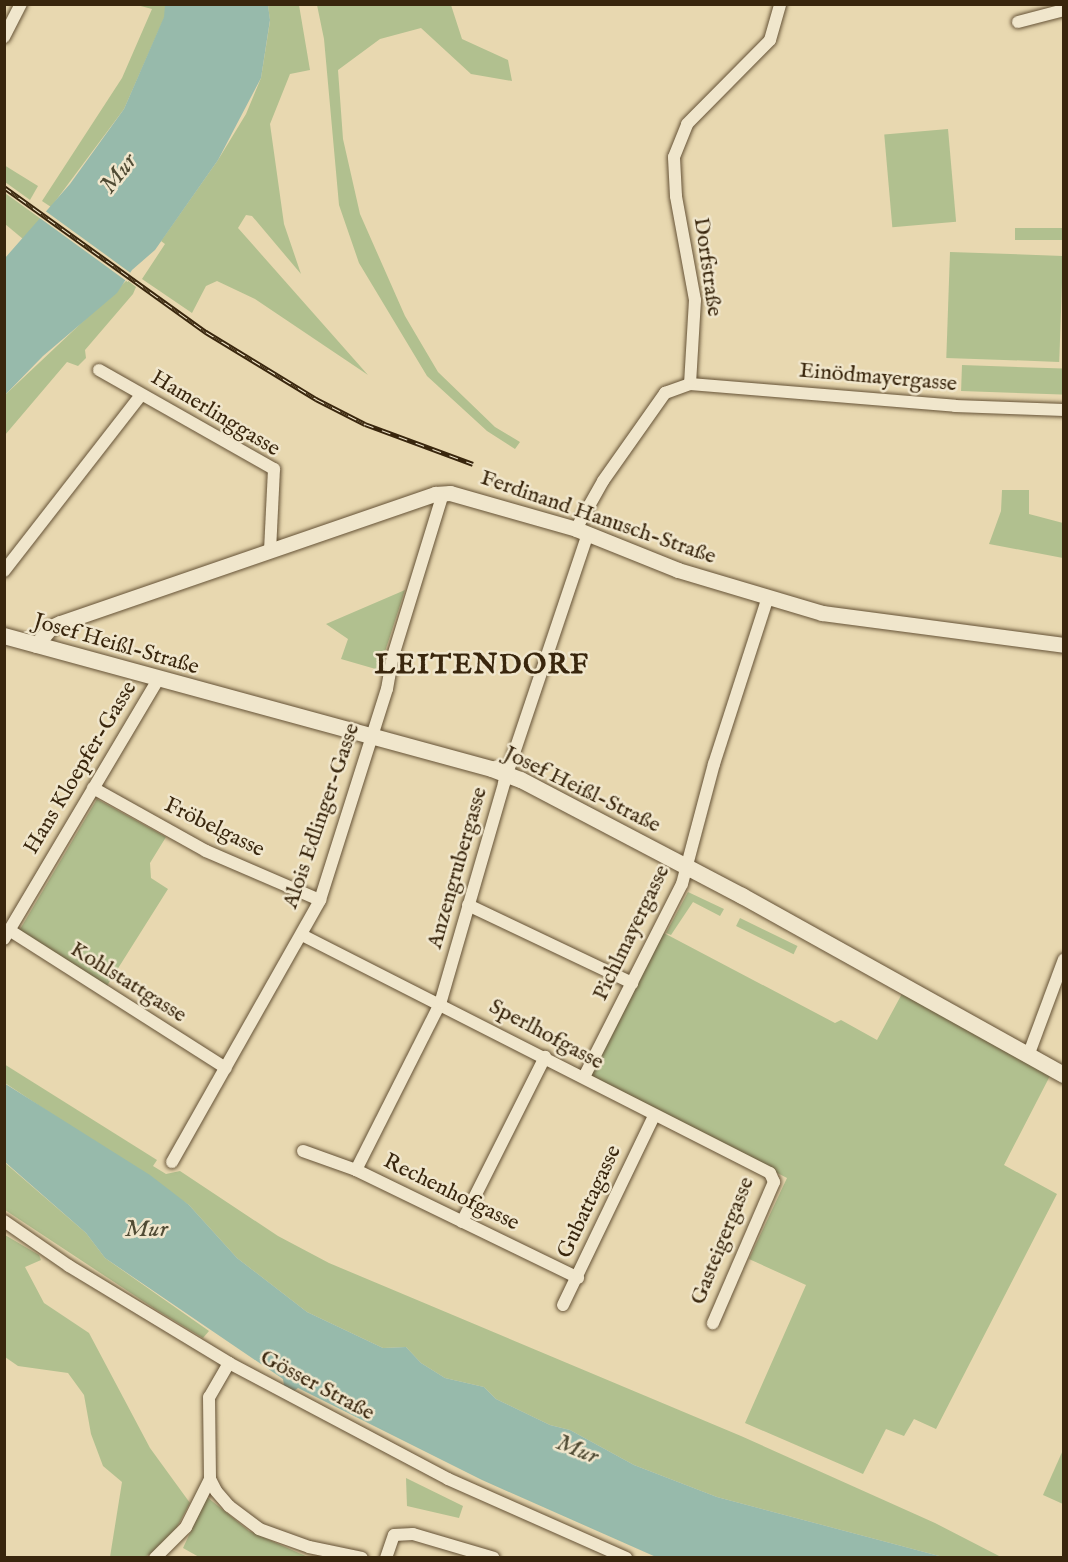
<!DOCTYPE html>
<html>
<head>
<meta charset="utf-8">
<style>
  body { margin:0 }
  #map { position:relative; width:1068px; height:1562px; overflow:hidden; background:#e8d8b0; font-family:"IM FELL English",serif }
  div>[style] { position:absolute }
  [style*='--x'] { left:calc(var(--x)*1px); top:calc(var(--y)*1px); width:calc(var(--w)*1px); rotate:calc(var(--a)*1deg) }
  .green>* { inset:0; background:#b1c08f; transform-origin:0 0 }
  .water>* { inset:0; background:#97baab }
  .pier>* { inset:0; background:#e8d8b0; transform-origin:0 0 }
  .roads { filter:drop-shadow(0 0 2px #655236) drop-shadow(0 0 2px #655236) }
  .minor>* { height:12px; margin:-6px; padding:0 6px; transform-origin:6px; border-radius:6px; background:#f0e6cc }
  .tertiary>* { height:15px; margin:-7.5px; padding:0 7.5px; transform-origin:7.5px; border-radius:7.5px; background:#f0e6cc }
  .secondary>* { height:16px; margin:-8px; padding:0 8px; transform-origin:8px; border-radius:8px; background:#f0e6cc }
  .rail>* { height:5px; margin-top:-2.5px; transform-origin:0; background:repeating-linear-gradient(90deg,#f0e6cc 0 9px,#39260d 0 18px); box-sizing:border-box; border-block:2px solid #39260d }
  span { translate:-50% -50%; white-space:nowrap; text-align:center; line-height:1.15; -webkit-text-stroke:5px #f0e6cc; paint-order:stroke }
  .street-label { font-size:22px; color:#39260d }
  .water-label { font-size:24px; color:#504b34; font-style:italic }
  .district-label { font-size:28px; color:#39260d; font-weight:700; letter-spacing:1.5px }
  .frame { position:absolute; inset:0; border:6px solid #39260d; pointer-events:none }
</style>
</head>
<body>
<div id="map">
  <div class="green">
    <div style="clip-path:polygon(137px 5px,165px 5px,165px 16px,124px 109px,51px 207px,42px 201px,122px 78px,152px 9px)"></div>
    <div style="clip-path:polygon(268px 5px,299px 5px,310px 70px,290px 74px,270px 124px,284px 224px,301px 274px,252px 216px,246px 215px,238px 228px,368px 375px,255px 299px,217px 281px,206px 286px,192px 313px,142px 279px,165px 244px,161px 241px,218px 160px,246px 114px,261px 78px,270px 21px)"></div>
    <div style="clip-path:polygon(317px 5px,451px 5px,462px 39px,508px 60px,512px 81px,471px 74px,421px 28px,380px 39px,338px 70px,343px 139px,360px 214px,405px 316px,438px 372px,495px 427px,520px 442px,515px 449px,487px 431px,427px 376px,359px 263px,339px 205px,324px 39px)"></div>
    <div style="left:948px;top:129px;width:93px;height:64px;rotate:85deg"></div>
    <div style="clip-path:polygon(4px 165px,38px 186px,30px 200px,5px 182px)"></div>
    <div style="clip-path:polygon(5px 193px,41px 219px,23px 239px,5px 224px)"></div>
    <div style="left:1063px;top:228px;width:12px;height:48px;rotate:90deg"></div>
    <div style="left:950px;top:252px;width:113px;height:106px;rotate:2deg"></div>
    <div style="clip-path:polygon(127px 280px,136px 287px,133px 294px,85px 350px,86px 358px,78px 366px,67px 362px,5px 435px,5px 395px)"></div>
    <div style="left:962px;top:365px;width:101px;height:26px;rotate:2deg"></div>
    <div style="clip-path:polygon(1002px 490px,1029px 490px,1029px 514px,1063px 523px,1063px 558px,989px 544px,1001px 511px)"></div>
    <div style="clip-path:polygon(405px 590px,379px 670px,341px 659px,348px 639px,326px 624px)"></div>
    <div style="clip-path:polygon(97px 799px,166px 837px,150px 863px,151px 878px,168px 889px,105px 989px,19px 931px)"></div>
    <div style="clip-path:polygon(688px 892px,724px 909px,720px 916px,693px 902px,671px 935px,666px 933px)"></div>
    <div style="left:740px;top:918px;width:64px;height:9px;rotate:26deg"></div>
    <div style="clip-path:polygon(662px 932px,835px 1023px,841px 1020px,877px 1040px,904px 990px,1053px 1070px,1004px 1165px,1057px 1194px,936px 1429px,914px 1419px,904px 1436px,886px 1429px,863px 1474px,745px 1423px,806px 1285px,749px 1259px,787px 1178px,590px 1075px)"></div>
    <div style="clip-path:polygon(4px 1064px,157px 1160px,153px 1166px,166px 1174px,180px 1171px,278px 1236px,329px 1263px,741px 1436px,935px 1523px,1001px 1557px,943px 1557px,717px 1497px,634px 1465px,570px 1430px,550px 1425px,496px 1399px,484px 1387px,445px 1378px,421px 1363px,406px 1347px,383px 1348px,307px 1312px,237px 1258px,189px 1205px,5px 1083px)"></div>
    <div style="clip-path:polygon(4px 1162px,86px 1233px,105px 1258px,209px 1331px,203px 1338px,155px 1309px,5px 1210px)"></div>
    <div style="clip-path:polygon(5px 1235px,39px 1255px,41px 1260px,25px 1267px,44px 1303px,89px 1333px,150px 1448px,190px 1503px,169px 1542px,145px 1557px,110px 1557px,122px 1482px,103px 1466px,91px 1434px,84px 1395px,68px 1373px,18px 1366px,5px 1357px)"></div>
    <div style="clip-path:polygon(1063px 1450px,1064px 1504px,1063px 1504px,1043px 1495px)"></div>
    <div style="clip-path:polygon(406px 1478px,463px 1506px,459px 1518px,407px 1506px)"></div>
    <div style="clip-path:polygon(207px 1497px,249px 1531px,308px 1557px,199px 1557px,183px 1548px)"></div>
  </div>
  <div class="water">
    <div style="clip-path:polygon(165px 5px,268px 5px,270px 20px,261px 78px,218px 160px,155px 250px,132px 270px,117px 293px,43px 356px,5px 395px,5px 258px,70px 184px,124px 109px,164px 17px)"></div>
    <div style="clip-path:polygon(4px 1083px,150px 1175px,189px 1205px,237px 1258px,307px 1312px,383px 1348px,406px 1347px,421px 1363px,445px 1378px,484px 1387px,496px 1399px,550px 1425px,570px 1430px,634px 1465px,717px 1497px,943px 1557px,656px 1557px,482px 1480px,298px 1388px,294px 1391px,284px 1385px,283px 1379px,105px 1258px,86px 1233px,5px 1162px)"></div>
  </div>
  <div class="pier">
    <div style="left:44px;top:210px;width:110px;height:9px;rotate:36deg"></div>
  </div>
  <div class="roads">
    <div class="minor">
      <div style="--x:1018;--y:22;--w:48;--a:-14.6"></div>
      <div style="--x:4;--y:37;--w:37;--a:-63"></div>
      <div style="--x:99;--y:370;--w:201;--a:29.5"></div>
      <div style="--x:274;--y:469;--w:81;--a:92.8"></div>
      <div style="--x:690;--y:384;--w:266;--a:4.7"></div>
      <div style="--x:955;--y:406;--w:109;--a:2.1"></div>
      <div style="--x:576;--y:529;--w:55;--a:-60.6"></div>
      <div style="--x:603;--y:481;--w:108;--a:-54.8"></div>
      <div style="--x:665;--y:393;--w:27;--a:-20"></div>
      <div style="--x:690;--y:384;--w:84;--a:-86.6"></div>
      <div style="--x:695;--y:300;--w:106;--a:-100.4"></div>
      <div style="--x:676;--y:196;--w:39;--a:-93"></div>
      <div style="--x:674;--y:157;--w:35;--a:-68"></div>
      <div style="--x:687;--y:124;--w:118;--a:-45.3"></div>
      <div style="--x:770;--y:40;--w:37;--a:-74"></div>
      <div style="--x:4;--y:571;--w:223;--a:-52.1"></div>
      <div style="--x:93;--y:788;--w:129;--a:29.1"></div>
      <div style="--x:206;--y:851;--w:124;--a:23.3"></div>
      <div style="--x:468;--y:905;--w:182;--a:25.4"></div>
      <div style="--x:9;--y:930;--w:257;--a:32.5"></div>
      <div style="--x:302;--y:935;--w:525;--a:26.96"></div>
      <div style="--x:770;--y:1173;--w:10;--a:66"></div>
      <div style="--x:774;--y:1182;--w:154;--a:113.4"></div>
      <div style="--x:4;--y:939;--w:301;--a:-59.3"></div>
      <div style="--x:1028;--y:1056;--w:103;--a:-69.6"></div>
      <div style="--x:584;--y:1077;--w:216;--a:-63.1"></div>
      <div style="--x:682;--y:884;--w:124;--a:-75.1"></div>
      <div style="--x:714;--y:764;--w:176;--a:-72.1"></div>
      <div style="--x:303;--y:1151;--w:56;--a:19.7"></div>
      <div style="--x:356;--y:1170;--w:247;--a:25.9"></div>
      <div style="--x:172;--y:1162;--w:301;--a:-60.5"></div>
      <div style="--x:320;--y:900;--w:221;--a:-72.4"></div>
      <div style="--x:387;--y:689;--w:34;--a:-80"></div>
      <div style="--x:393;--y:656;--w:170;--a:-72.9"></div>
      <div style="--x:356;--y:1170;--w:186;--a:-63.2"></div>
      <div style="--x:440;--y:1004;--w:230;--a:-73.8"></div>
      <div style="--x:504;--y:783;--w:263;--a:-71.4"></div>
      <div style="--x:4;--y:1221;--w:79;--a:34.7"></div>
      <div style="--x:69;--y:1266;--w:187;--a:31.2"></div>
      <div style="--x:229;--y:1363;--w:248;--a:27.9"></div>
      <div style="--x:448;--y:1479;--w:195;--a:23.9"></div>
      <div style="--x:462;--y:1222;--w:185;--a:-63.3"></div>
      <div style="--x:563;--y:1305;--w:210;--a:-64.3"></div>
      <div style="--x:229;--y:1363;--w:39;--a:120"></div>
      <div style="--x:209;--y:1397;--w:82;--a:89.3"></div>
      <div style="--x:210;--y:1479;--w:13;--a:63"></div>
      <div style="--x:216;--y:1491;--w:20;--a:49"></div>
      <div style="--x:229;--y:1506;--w:38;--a:37"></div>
      <div style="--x:259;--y:1529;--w:53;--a:19.8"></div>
      <div style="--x:309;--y:1547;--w:54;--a:11.7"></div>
      <div style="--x:155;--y:1558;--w:44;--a:-45"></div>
      <div style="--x:186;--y:1527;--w:54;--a:-63.4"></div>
      <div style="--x:386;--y:1558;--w:24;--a:-71"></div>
      <div style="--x:394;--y:1535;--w:19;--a:-3"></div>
      <div style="--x:413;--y:1534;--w:84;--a:16.5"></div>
    </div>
    <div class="tertiary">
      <div style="--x:36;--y:645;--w:23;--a:-50"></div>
      <div style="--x:51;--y:627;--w:10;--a:-24"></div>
      <div style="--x:60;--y:623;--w:397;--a:-19"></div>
      <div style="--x:435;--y:494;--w:15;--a:-4"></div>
      <div style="--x:450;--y:493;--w:131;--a:15.9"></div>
      <div style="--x:576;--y:529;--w:110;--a:21.9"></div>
      <div style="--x:678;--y:570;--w:150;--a:16.6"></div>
      <div style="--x:822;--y:613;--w:244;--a:7.5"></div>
    </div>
    <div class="secondary">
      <div style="--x:4;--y:636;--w:506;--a:15.25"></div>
      <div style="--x:492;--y:769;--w:31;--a:21"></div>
      <div style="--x:521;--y:780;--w:250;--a:27.7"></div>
      <div style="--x:742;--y:896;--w:368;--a:29.1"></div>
    </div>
  </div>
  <div class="rail">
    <div style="--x:4;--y:187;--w:249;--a:35.7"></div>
    <div style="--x:206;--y:332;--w:129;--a:31.3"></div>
    <div style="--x:316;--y:399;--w:55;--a:27"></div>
    <div style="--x:365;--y:424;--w:115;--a:20.3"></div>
  </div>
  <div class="street-label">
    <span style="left:707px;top:267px;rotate:82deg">Dorfstraße</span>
    <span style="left:878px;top:378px;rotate:5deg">Einödmayergasse</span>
    <span style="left:215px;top:414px;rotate:31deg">Hamerlinggasse</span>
    <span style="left:598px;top:518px;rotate:19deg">Ferdinand Hanusch-Straße</span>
    <span style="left:116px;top:645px;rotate:16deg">Josef Heißl-Straße</span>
    <span style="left:81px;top:768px;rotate:-59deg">Hans Kloepfer-Gasse</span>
    <span style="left:582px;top:790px;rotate:26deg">Josef Heißl-Straße</span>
    <span style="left:322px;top:816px;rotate:-71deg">Alois Edlinger-Gasse</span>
    <span style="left:214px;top:828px;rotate:26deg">Fröbelgasse</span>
    <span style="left:458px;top:868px;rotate:-74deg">Anzengrubergasse</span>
    <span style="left:632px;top:933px;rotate:-64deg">Pichlmayergasse</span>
    <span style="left:128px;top:983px;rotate:32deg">Kohlstattgasse</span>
    <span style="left:546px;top:1035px;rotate:28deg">Sperlhofgasse</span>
    <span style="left:451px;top:1193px;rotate:26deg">Rechenhofgasse</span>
    <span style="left:590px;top:1202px;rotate:-65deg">Gubattagasse</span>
    <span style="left:723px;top:1241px;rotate:-68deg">Gasteigergasse</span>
    <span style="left:317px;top:1386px;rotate:28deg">Gösser Straße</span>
  </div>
  <div class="water-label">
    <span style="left:119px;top:174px;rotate:-52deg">Mur</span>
    <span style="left:146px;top:1230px">Mur</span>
    <span style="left:577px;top:1450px;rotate:22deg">Mur</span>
  </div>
  <div class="district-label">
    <span style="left:482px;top:666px">LEITENDORF</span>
  </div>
  <div class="frame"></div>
</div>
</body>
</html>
